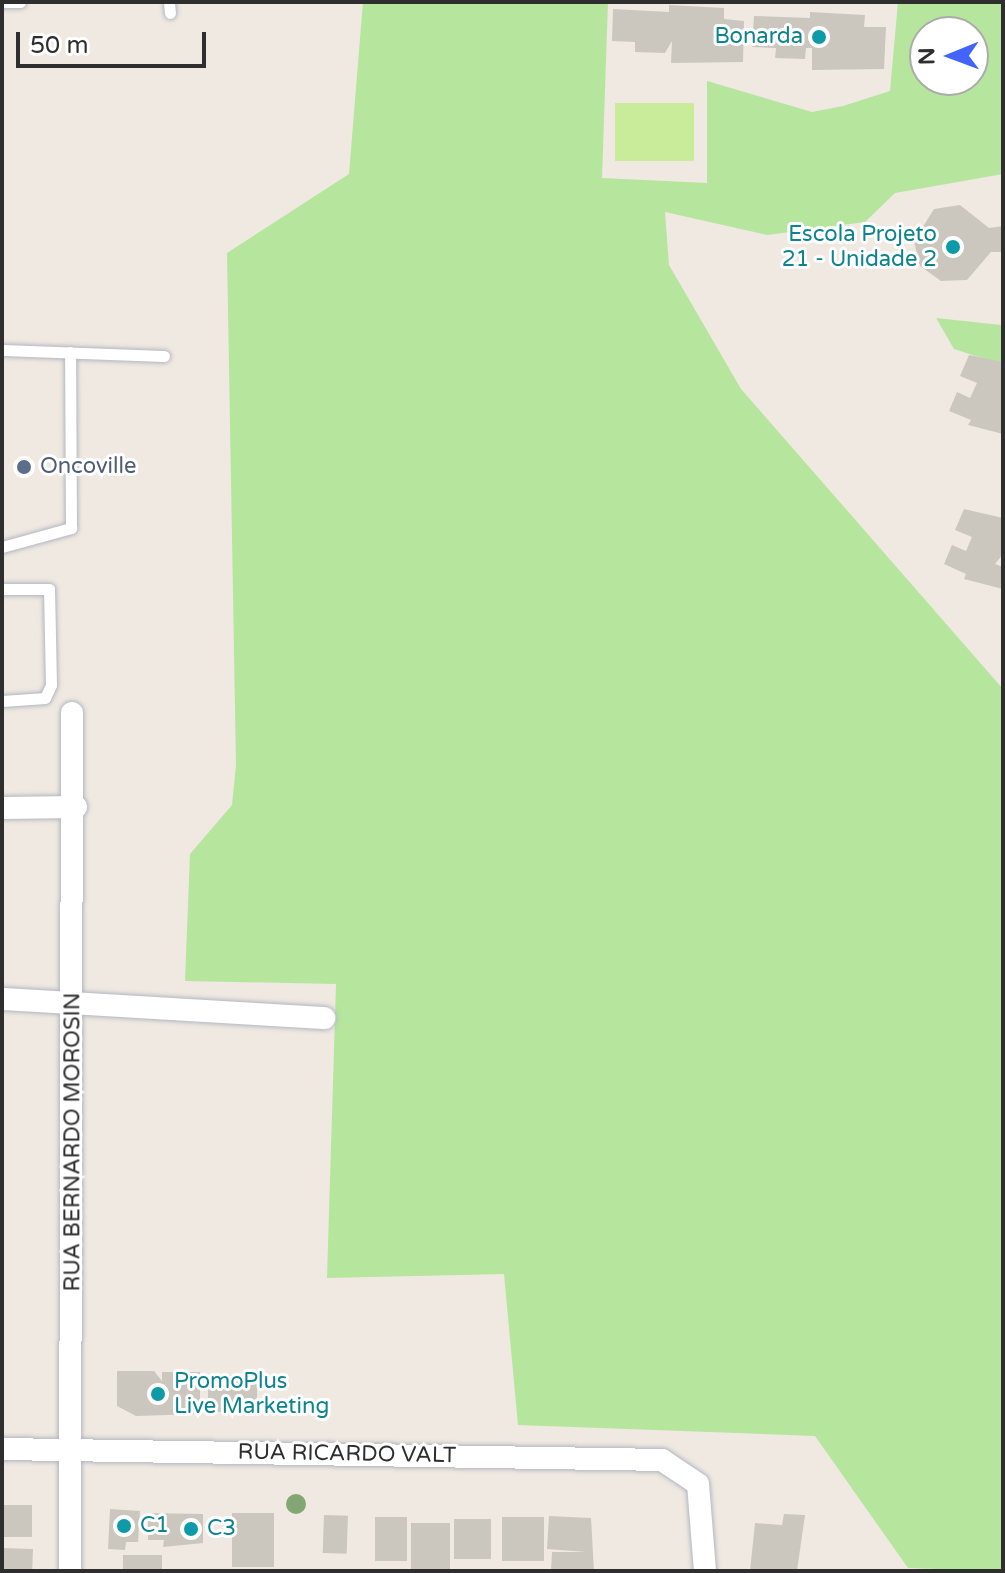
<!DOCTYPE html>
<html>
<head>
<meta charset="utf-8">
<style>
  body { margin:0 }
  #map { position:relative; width:1005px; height:1573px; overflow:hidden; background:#efe9e1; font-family:"Varela Round",sans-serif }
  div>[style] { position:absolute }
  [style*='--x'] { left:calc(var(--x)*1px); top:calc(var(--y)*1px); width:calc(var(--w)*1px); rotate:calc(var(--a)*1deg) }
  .green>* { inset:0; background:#b6e59e }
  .pitch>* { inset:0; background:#c9ec9a; transform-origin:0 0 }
  .building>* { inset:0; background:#cbc7bf; transform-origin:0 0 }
  .roads { filter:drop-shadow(0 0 2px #b4b7c1) drop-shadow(0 0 2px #b4b7c1) }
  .lane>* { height:11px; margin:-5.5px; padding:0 5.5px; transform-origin:5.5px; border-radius:5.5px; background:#fff }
  .street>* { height:22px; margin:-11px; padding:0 11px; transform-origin:11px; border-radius:11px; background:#fff }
  .trees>* { width:20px; height:20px; margin:-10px; border-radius:50%; background:#84a574 }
  .dots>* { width:22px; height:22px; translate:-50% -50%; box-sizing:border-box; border:4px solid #fff; border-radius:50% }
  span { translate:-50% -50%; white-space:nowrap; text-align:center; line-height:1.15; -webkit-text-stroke:6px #fff; paint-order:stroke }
  .culture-label { font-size:22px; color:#0d838f }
  .right { translate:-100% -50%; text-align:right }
  .left { translate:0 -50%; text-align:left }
  .service-label { font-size:22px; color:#4e5e75 }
  .street-label { font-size:22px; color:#2e2e2e }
  .frame { position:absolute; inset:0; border:4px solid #2e2e2e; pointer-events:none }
  .north { position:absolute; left:909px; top:16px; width:80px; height:80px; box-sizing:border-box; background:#fff; border:2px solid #ababab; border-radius:50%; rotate:269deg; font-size:22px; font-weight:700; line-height:32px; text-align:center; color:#2e2e2e }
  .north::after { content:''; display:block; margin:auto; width:28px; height:36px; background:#4264fb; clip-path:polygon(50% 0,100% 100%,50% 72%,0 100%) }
  .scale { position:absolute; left:16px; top:32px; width:190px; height:36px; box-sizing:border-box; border:4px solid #2e2e2e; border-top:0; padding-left:10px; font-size:24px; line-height:28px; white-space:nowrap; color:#2e2e2e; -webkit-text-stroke:6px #fff; paint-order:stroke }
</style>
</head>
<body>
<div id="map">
  <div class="green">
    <div style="clip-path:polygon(evenodd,363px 2px,608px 2px,602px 178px,707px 183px,707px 81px,812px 112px,843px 106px,890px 91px,898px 2px,1003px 2px,1003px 174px,895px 193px,865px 222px,767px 235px,665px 212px,669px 265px,741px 389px,1003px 689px,1003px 1571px,908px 1568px,815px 1436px,518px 1425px,504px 1274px,327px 1278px,336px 984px,185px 981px,190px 854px,232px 805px,236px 765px,227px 253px,349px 174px,363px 2px,925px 32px,973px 32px,973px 80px,925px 80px,925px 32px)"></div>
    <div style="clip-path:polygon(936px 318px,1001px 325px,1003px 318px,1003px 365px,954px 349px)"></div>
  </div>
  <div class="pitch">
    <div style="left:615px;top:103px;width:79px;height:58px"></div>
  </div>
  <div class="building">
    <div style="clip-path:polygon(669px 5px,724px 8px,724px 19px,744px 21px,743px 62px,671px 63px,672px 41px,665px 53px,635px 52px,635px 42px,612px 41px,613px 9px,669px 12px)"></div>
    <div style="clip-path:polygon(810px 12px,865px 15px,864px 27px,886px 27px,884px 69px,812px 70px,812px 48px,806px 48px,805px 59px,775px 58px,776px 48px,752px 47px,754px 16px,810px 18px)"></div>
    <div style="clip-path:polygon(960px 205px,989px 228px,1003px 226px,1003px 252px,991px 252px,967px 280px,941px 281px,920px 266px,914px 241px,934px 209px)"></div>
    <div style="clip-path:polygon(969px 355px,1003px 362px,1003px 434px,968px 425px,971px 420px,949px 411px,957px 392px,970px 398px,977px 383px,960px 376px)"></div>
    <div style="clip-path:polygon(964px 509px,1003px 518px,1003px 554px,995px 564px,1003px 567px,1003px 589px,964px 579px,966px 574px,944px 564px,952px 545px,966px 551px,972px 537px,955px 530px)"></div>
    <div style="clip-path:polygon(117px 1371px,154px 1371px,162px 1381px,162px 1372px,200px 1372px,200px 1414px,136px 1416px,117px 1406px)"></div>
    <div style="left:208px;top:1375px;width:49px;height:37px"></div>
    <div style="left:2px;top:1505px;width:30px;height:32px"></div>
    <div style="clip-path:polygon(110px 1509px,140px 1511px,138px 1542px,126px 1542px,125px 1550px,108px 1549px)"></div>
    <div style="clip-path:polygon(148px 1513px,203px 1514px,203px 1543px,163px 1547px,164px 1540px,148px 1540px)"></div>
    <div style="left:232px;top:1513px;width:42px;height:54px"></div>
    <div style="clip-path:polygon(784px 1514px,805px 1515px,797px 1571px,750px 1571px,755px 1523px,782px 1525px)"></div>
    <div style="left:324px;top:1515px;width:24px;height:38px;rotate:2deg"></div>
    <div style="clip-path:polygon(549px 1516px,591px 1518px,594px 1571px,551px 1571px,552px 1552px,586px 1552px,547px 1549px)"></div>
    <div style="left:375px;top:1517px;width:32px;height:44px"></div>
    <div style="left:502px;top:1517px;width:42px;height:44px"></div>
    <div style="left:454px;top:1519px;width:37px;height:40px"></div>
    <div style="left:450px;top:1523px;width:48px;height:39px;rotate:90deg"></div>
    <div style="left:2px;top:1548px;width:31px;height:23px;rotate:2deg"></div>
    <div style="left:123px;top:1555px;width:39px;height:16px"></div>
  </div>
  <div class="roads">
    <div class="lane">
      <div style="--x:2;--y:2;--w:18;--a:0"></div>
      <div style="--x:169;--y:2;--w:11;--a:85"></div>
      <div style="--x:2;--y:350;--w:162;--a:2.1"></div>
      <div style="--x:2;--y:547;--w:72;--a:-15.4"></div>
      <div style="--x:71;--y:528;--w:176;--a:-90.3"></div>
      <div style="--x:2;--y:589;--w:47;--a:0"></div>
      <div style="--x:49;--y:589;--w:96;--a:88.8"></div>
      <div style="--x:51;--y:685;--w:14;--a:115"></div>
      <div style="--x:45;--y:698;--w:43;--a:176"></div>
    </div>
    <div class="street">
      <div style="--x:2;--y:808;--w:74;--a:-0.8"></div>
      <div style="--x:2;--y:999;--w:323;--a:3.4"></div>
      <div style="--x:2;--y:1449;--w:660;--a:0.95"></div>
      <div style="--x:662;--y:1460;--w:43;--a:33.7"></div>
      <div style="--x:698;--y:1484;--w:87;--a:85.4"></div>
      <div style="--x:70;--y:1571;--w:858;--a:-89.87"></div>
    </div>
  </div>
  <div class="trees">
    <div style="left:296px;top:1504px"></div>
  </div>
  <div class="dots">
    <div style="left:819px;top:37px;background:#0f9aa8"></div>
    <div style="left:953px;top:247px;background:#0f9aa8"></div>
    <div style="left:24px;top:467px;background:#5c6f8a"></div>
    <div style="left:158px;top:1394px;background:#0f9aa8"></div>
    <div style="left:124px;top:1526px;background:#0f9aa8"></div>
    <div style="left:191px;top:1529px;background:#0f9aa8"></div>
  </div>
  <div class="culture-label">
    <span class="right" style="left:803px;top:37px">Bonarda</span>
    <span class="right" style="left:937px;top:247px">Escola Projeto<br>21 - Unidade 2</span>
    <span class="left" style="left:174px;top:1394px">PromoPlus<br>Live Marketing</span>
    <span class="left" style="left:140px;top:1526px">C1</span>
    <span class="left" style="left:207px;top:1529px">C3</span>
  </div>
  <div class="service-label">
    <span class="left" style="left:40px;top:467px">Oncoville</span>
  </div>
  <div class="street-label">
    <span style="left:73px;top:1142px;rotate:-90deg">RUA BERNARDO MOROSIN</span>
    <span style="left:347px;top:1454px;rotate:1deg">RUA RICARDO VALT</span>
  </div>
  <div class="frame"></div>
  <div class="north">N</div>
  <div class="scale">50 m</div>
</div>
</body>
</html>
